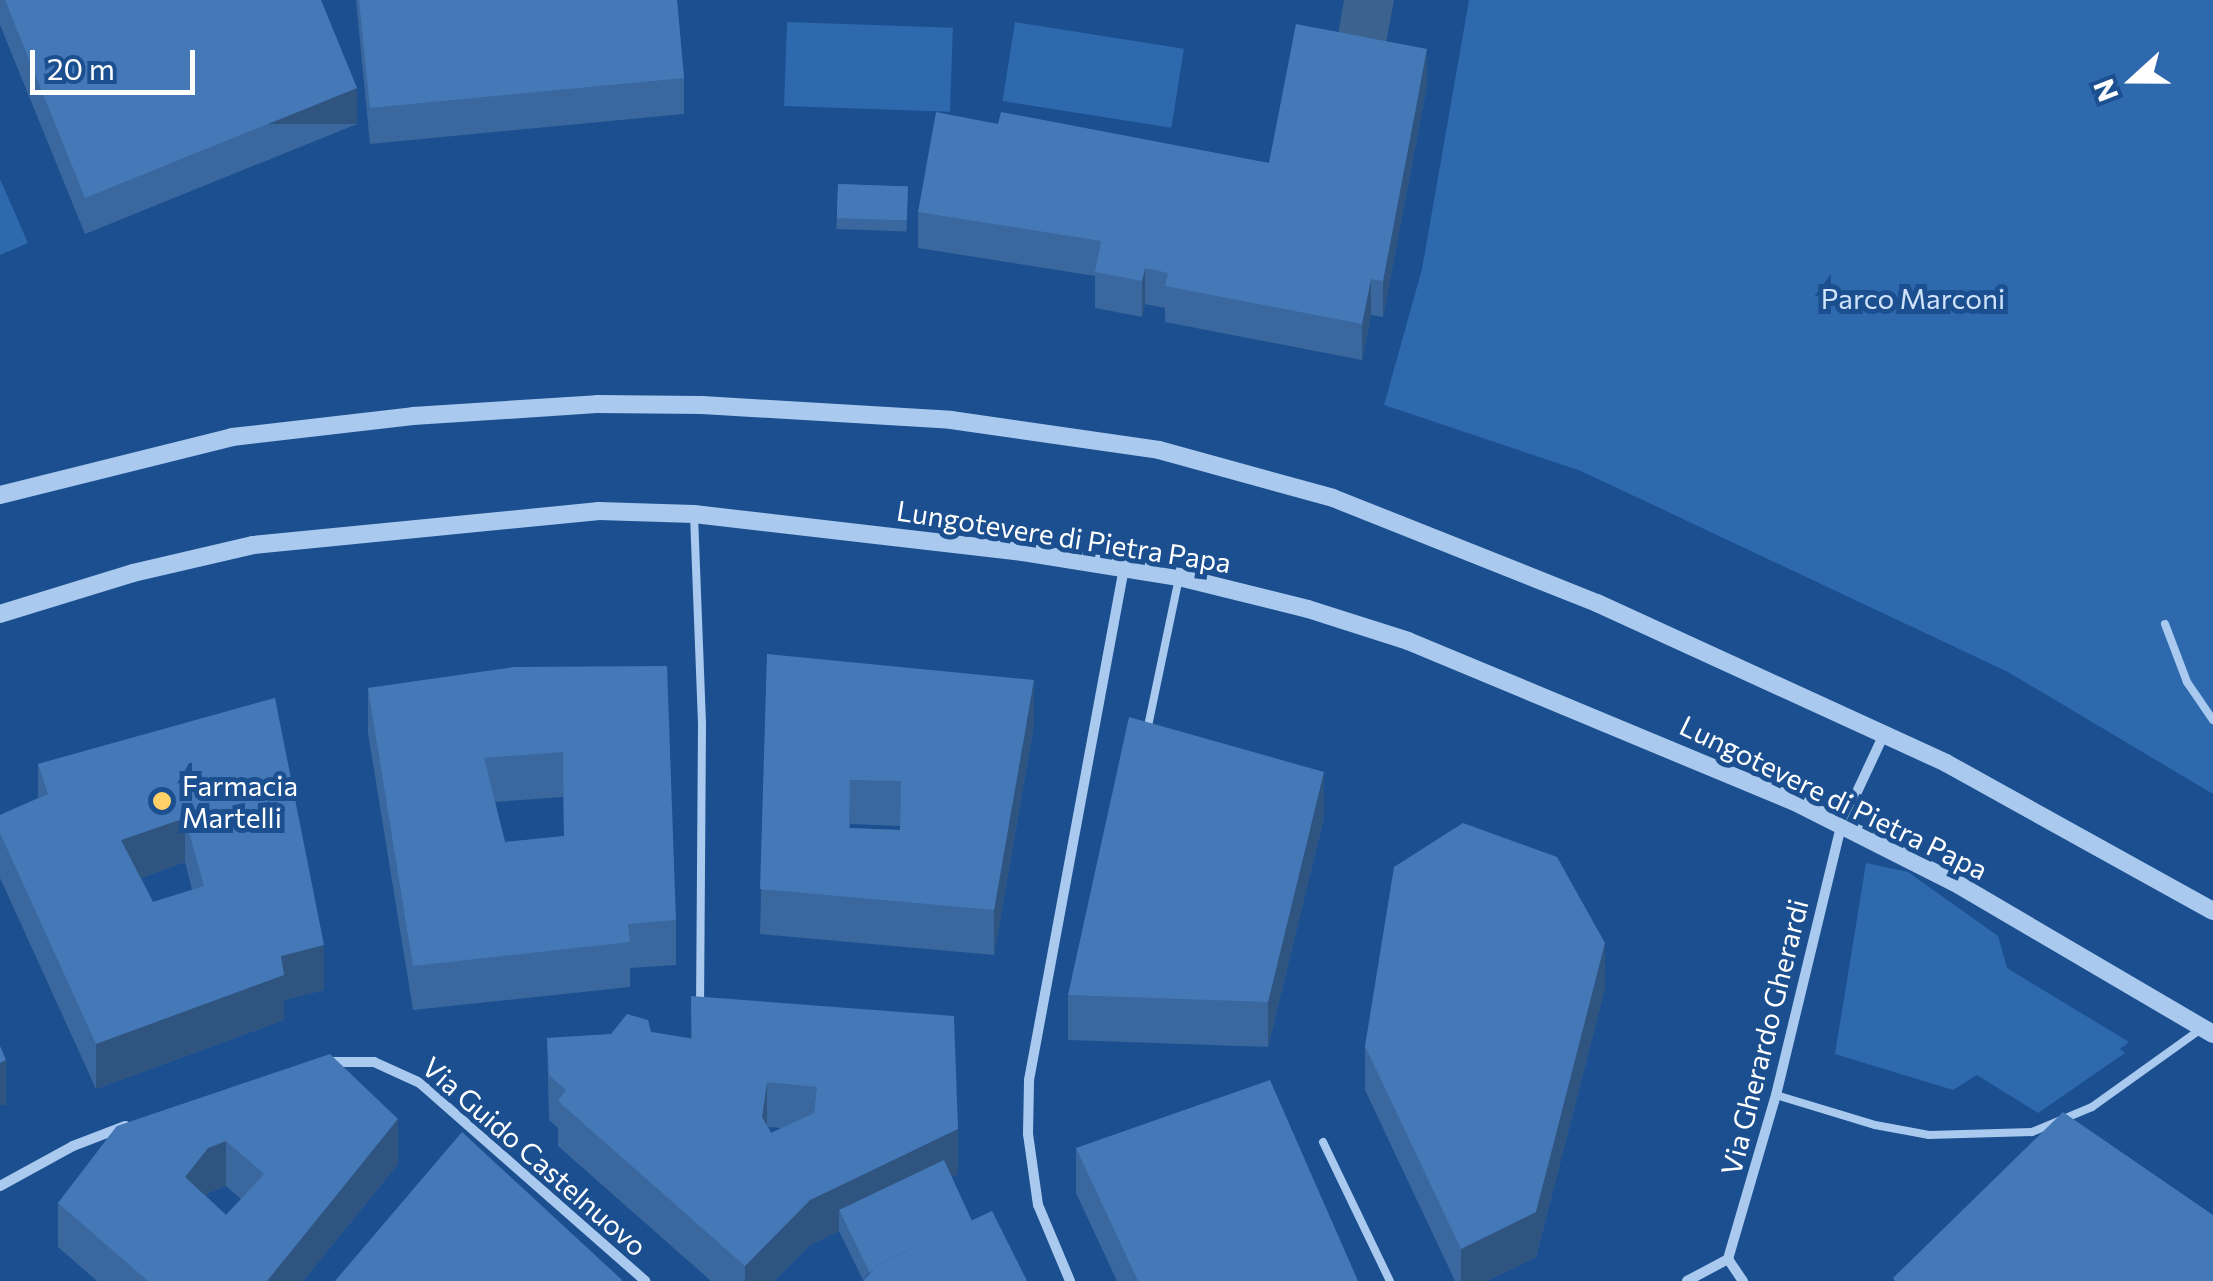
<!DOCTYPE html>
<html>
<head>
<meta charset="utf-8">
<style>
  body { margin:0 }
  #map { position:relative; width:2213px; height:1281px; overflow:hidden; background:#1b4f8f; font-family:Commissioner,sans-serif }
  div>[style] { position:absolute }
  [style*='--x'] { left:calc(var(--x)*1px); top:calc(var(--y)*1px); width:calc(var(--w)*1px); rotate:calc(var(--a)*1deg) }
  .green>* { inset:0; background:#2e69ad; transform-origin:0 0 }
  .water>* { inset:0; background:#3c6290 }
  .service>* { height:8px; margin:-4px; padding:0 4px; transform-origin:4px; border-radius:4px; background:#a9c9ee }
  .minor>* { height:10px; margin:-5px; padding:0 5px; transform-origin:5px; border-radius:5px; background:#a9c9ee }
  .tertiary>* { height:18px; margin:-9px; padding:0 9px; transform-origin:9px; border-radius:9px; background:#a9c9ee }
  .wall>* { inset:0; background:#3a679d; transform-origin:0 0 }
  .shaded-wall>* { inset:0; background:#305480; transform-origin:0 0 }
  .building>* { inset:0; background:#4478b7; transform-origin:0 0 }
  .dots>* { width:28px; height:28px; translate:-50% -50%; box-sizing:border-box; border:5px solid #1b4f8f; border-radius:50% }
  span { translate:-50% -50%; white-space:nowrap; text-align:center; line-height:1.15; -webkit-text-stroke:10px #1b4f8f; paint-order:stroke }
  .park-label { font-size:28px; color:#cfe3fa }
  .street-label { font-size:28px; color:#fff }
  .poi-label { font-size:28px; color:#fff }
  .left { translate:0 -50%; text-align:left }
  .north { position:absolute; left:2083px; top:30px; width:100px; height:100px; -webkit-text-stroke:8px #1b4f8f; paint-order:stroke; rotate:249deg; font-size:28px; font-weight:700; line-height:40px; text-align:center; color:#fff }
  .north::after { content:''; display:block; margin:auto; width:35px; height:45px; background:#fff; clip-path:polygon(50% 0,100% 100%,50% 72%,0 100%) }
  .scale { position:absolute; left:30px; top:50px; width:165px; height:45px; box-sizing:border-box; border:5px solid #fff; border-top:0; padding-left:12px; font-size:30px; line-height:35px; white-space:nowrap; color:#fff; -webkit-text-stroke:8px #1b4f8f; paint-order:stroke }
</style>
</head>
<body>
<div id="map">
  <div class="green">
    <div style="clip-path:polygon(1469px 0,2213px 0,2213px 794px,2008px 672px,1581px 471px,1384px 405px,1422px 269px)"></div>
    <div style="left:787px;top:22px;width:166px;height:84px;rotate:2deg"></div>
    <div style="left:1015px;top:22px;width:171px;height:80px;rotate:9deg"></div>
    <div style="clip-path:polygon(0 179px,28px 243px,0 255px)"></div>
    <div style="clip-path:polygon(1866px 863px,1908px 872px,1998px 936px,2007px 968px,2129px 1042px,2120px 1049px,2125px 1053px,2038px 1113px,1977px 1075px,1953px 1090px,1835px 1054px)"></div>
  </div>
  <div class="water">
    <div style="clip-path:polygon(1344px 0,1394px 0,1386px 43px,1338px 35px)"></div>
  </div>
  <div class="service">
    <div style="--x:694;--y:515;--w:209;--a:87.8"></div>
    <div style="--x:702;--y:724;--w:282;--a:90.4"></div>
    <div style="--x:2165;--y:624;--w:62;--a:69.2"></div>
    <div style="--x:2187;--y:682;--w:46;--a:55.6"></div>
    <div style="--x:1147;--y:731;--w:156;--a:-78.2"></div>
    <div style="--x:1776;--y:1095;--w:103;--a:16.9"></div>
    <div style="--x:1875;--y:1125;--w:55;--a:10.5"></div>
    <div style="--x:1929;--y:1135;--w:103;--a:-1.7"></div>
    <div style="--x:2032;--y:1132;--w:65;--a:-22.6"></div>
    <div style="--x:2092;--y:1107;--w:134;--a:-35.6"></div>
    <div style="--x:1323;--y:1142;--w:154;--a:64.3"></div>
  </div>
  <div class="minor">
    <div style="--x:327;--y:1062;--w:47;--a:0"></div>
    <div style="--x:374;--y:1062;--w:51;--a:24.5"></div>
    <div style="--x:420;--y:1083;--w:300;--a:41.3"></div>
    <div style="--x:0;--y:1186;--w:83;--a:-28.7"></div>
    <div style="--x:73;--y:1146;--w:56;--a:-21"></div>
    <div style="--x:1728;--y:1259;--w:171;--a:-73.7"></div>
    <div style="--x:1776;--y:1095;--w:277;--a:-76.4"></div>
    <div style="--x:1841;--y:826;--w:102;--a:-64.9"></div>
    <div style="--x:1728;--y:1259;--w:27;--a:56"></div>
    <div style="--x:1070;--y:1281;--w:82;--a:-112.8"></div>
    <div style="--x:1038;--y:1205;--w:72;--a:-98"></div>
    <div style="--x:1028;--y:1134;--w:54;--a:-88.9"></div>
    <div style="--x:1029;--y:1080;--w:521;--a:-79.49"></div>
    <div style="--x:1687;--y:1281;--w:47;--a:-28.2"></div>
  </div>
  <div class="tertiary">
    <div style="--x:0;--y:495;--w:239;--a:-14"></div>
    <div style="--x:232;--y:437;--w:182;--a:-6.6"></div>
    <div style="--x:413;--y:416;--w:184;--a:-3.7"></div>
    <div style="--x:597;--y:404;--w:105;--a:0.5"></div>
    <div style="--x:702;--y:405;--w:249;--a:3.4"></div>
    <div style="--x:951;--y:420;--w:210;--a:8.2"></div>
    <div style="--x:1159;--y:450;--w:180;--a:15.4"></div>
    <div style="--x:1333;--y:498;--w:284;--a:21.7"></div>
    <div style="--x:1597;--y:603;--w:384;--a:24.6"></div>
    <div style="--x:1946;--y:763;--w:305;--a:29"></div>
    <div style="--x:0;--y:614;--w:139;--a:-17.1"></div>
    <div style="--x:133;--y:573;--w:123;--a:-13.1"></div>
    <div style="--x:253;--y:545;--w:348;--a:-5.6"></div>
    <div style="--x:599;--y:511;--w:95;--a:1.8"></div>
    <div style="--x:694;--y:514;--w:331;--a:6.6"></div>
    <div style="--x:1023;--y:552;--w:158;--a:9.1"></div>
    <div style="--x:1179;--y:577;--w:133;--a:13.9"></div>
    <div style="--x:1308;--y:609;--w:105;--a:17.7"></div>
    <div style="--x:1408;--y:641;--w:419;--a:22.6"></div>
    <div style="--x:1795;--y:802;--w:184;--a:26.8"></div>
    <div style="--x:1959;--y:885;--w:294;--a:30.4"></div>
  </div>
  <div class="wall">
    <div style="clip-path:polygon(0 0,321px 0,357px 124px,85px 234px,0 25px)"></div>
    <div style="clip-path:polygon(356px 0,677px 0,684px 78px,684px 114px,370px 144px)"></div>
    <div style="clip-path:polygon(1427px 85px,1383px 317px,1371px 315px,1362px 360px,1165px 322px,1165px 308px,1145px 304px,1142px 317px,1095px 308px,1095px 276px,918px 248px,918px 212px,998px 124px,1269px 163px)"></div>
    <div style="left:838px;top:184px;width:70px;height:45px;rotate:2deg"></div>
    <div style="clip-path:polygon(evenodd,767px 654px,1034px 725px,994px 955px,760px 934px,767px 654px,850px 824px,900px 826px,900px 830px,850px 828px,850px 824px)"></div>
    <div style="clip-path:polygon(evenodd,515px 667px,676px 920px,676px 965px,630px 968px,630px 987px,413px 1010px,368px 733px,368px 688px,515px 667px,563px 797px,564px 836px,505px 842px,495px 802px,563px 797px)"></div>
    <div style="clip-path:polygon(evenodd,275px 698px,324px 990px,284px 1000px,284px 1020px,96px 1089px,0 878px,0 815px,38px 798px,38px 764px,275px 698px,185px 862px,192px 890px,153px 902px,141px 878px,185px 862px)"></div>
    <div style="clip-path:polygon(1324px 817px,1268px 1047px,1068px 1040px,1068px 995px)"></div>
    <div style="clip-path:polygon(1605px 988px,1536px 1257px,1487px 1281px,1455px 1281px,1365px 1090px,1365px 1046px)"></div>
    <div style="clip-path:polygon(evenodd,691px 996px,958px 1174px,951px 1177px,863px 1280px,839px 1231px,810px 1245px,774px 1281px,711px 1281px,558px 1146px,558px 1128px,549px 1120px,547px 1038px,651px 1032px,691px 1038px,691px 996px,768px 1127px,781px 1128px,771px 1133px,768px 1127px)"></div>
    <div style="clip-path:polygon(evenodd,117px 1126px,398px 1164px,303px 1281px,97px 1281px,58px 1247px,58px 1203px,117px 1126px,226px 1186px,241px 1199px,226px 1215px,206px 1196px,208px 1193px,226px 1186px)"></div>
    <div style="clip-path:polygon(1076px 1148px,1358px 1281px,1117px 1281px,1076px 1193px)"></div>
  </div>
  <div class="shaded-wall">
    <div style="clip-path:polygon(1427px 49px,1427px 85px,1383px 317px,1383px 281px)"></div>
    <div style="left:357px;top:88px;width:36px;height:293px;rotate:90deg"></div>
    <div style="clip-path:polygon(1145px 268px,1145px 304px,1142px 317px,1142px 281px)"></div>
    <div style="clip-path:polygon(1371px 279px,1371px 315px,1362px 360px,1362px 324px)"></div>
    <div style="clip-path:polygon(1034px 680px,1034px 725px,994px 955px,994px 910px)"></div>
    <div style="clip-path:polygon(1324px 772px,1324px 817px,1268px 1047px,1268px 1002px)"></div>
    <div style="clip-path:polygon(185px 818px,185px 862px,121px 885px,121px 840px)"></div>
    <div style="clip-path:polygon(1605px 943px,1605px 988px,1536px 1257px,1487px 1281px,1461px 1281px,1461px 1249px)"></div>
    <div style="clip-path:polygon(324px 945px,324px 990px,284px 1000px,284px 1020px,96px 1089px,96px 1044px,281px 956px)"></div>
    <div style="left:6px;top:1060px;width:45px;height:7px;rotate:90deg"></div>
    <div style="clip-path:polygon(767px 1082px,767px 1127px,762px 1117px)"></div>
    <div style="clip-path:polygon(398px 1119px,398px 1164px,303px 1281px,267px 1281px)"></div>
    <div style="clip-path:polygon(958px 1129px,958px 1174px,847px 1227px,839px 1210px,839px 1231px,810px 1245px,774px 1281px,745px 1281px,745px 1266px,810px 1200px)"></div>
    <div style="clip-path:polygon(226px 1141px,226px 1186px,208px 1193px,185px 1222px,185px 1177px,208px 1148px)"></div>
  </div>
  <div class="building">
    <div style="clip-path:polygon(5px 0,321px 0,357px 88px,85px 198px)"></div>
    <div style="clip-path:polygon(359px 0,677px 0,684px 78px,370px 108px)"></div>
    <div style="clip-path:polygon(1296px 24px,1427px 49px,1383px 281px,1371px 279px,1362px 324px,1165px 286px,1168px 273px,1145px 268px,1142px 281px,1095px 272px,1101px 241px,918px 212px,936px 112px,998px 124px,1001px 112px,1269px 163px)"></div>
    <div style="left:838px;top:184px;width:70px;height:34px;rotate:2deg"></div>
    <div style="clip-path:polygon(evenodd,767px 654px,1034px 680px,994px 910px,760px 889px,767px 654px,850px 780px,901px 781px,900px 830px,849px 828px,850px 780px)"></div>
    <div style="clip-path:polygon(evenodd,667px 666px,676px 920px,628px 924px,630px 942px,413px 966px,368px 688px,515px 667px,667px 666px,563px 752px,564px 836px,505px 842px,484px 758px,563px 752px)"></div>
    <div style="clip-path:polygon(evenodd,275px 698px,324px 945px,281px 956px,284px 975px,96px 1044px,0 833px,0 815px,48px 794px,38px 764px,275px 698px,185px 818px,204px 886px,153px 902px,121px 840px,185px 818px)"></div>
    <div style="clip-path:polygon(1129px 717px,1324px 772px,1268px 1002px,1068px 995px)"></div>
    <div style="clip-path:polygon(1463px 823px,1557px 857px,1605px 943px,1536px 1212px,1461px 1249px,1365px 1046px,1394px 867px)"></div>
    <div style="clip-path:polygon(evenodd,691px 996px,954px 1016px,958px 1129px,810px 1200px,745px 1266px,558px 1101px,566px 1090px,549px 1075px,547px 1038px,611px 1034px,627px 1014px,648px 1020px,651px 1032px,692px 1039px,691px 996px,767px 1082px,817px 1087px,814px 1113px,771px 1133px,762px 1117px,767px 1082px)"></div>
    <div style="clip-path:polygon(0 1046px,6px 1060px,0 1063px)"></div>
    <div style="clip-path:polygon(evenodd,330px 1054px,398px 1119px,267px 1281px,148px 1281px,58px 1203px,117px 1126px,330px 1054px,226px 1141px,264px 1174px,226px 1215px,185px 1177px,208px 1148px,226px 1141px)"></div>
    <div style="clip-path:polygon(1270px 1080px,1358px 1281px,1138px 1281px,1076px 1148px)"></div>
    <div style="clip-path:polygon(2063px 1112px,2213px 1215px,2213px 1281px,1895px 1281px,1893px 1278px)"></div>
    <div style="clip-path:polygon(462px 1132px,622px 1280px,621px 1281px,335px 1281px)"></div>
    <div style="clip-path:polygon(944px 1160px,972px 1221px,878px 1264px,870px 1273px,839px 1210px)"></div>
    <div style="clip-path:polygon(992px 1211px,1027px 1281px,863px 1281px,878px 1264px)"></div>
  </div>
  <div class="dots">
    <div style="left:162px;top:801px;background:#ffd166"></div>
  </div>
  <div class="park-label">
    <span style="left:1913px;top:298px">Parco Marconi</span>
  </div>
  <div class="street-label">
    <span style="left:1064px;top:536px;rotate:9deg">Lungotevere di Pietra Papa</span>
    <span style="left:1834px;top:797px;rotate:26deg">Lungotevere di Pietra Papa</span>
    <span style="left:1764px;top:1037px;rotate:-76deg">Via Gherardo Gherardi</span>
    <span style="left:535px;top:1156px;rotate:41deg">Via Guido Castelnuovo</span>
  </div>
  <div class="poi-label">
    <span class="left" style="left:182px;top:801px">Farmacia<br>Martelli</span>
  </div>
  <div class="north">N</div>
  <div class="scale">20 m</div>
</div>
</body>
</html>
